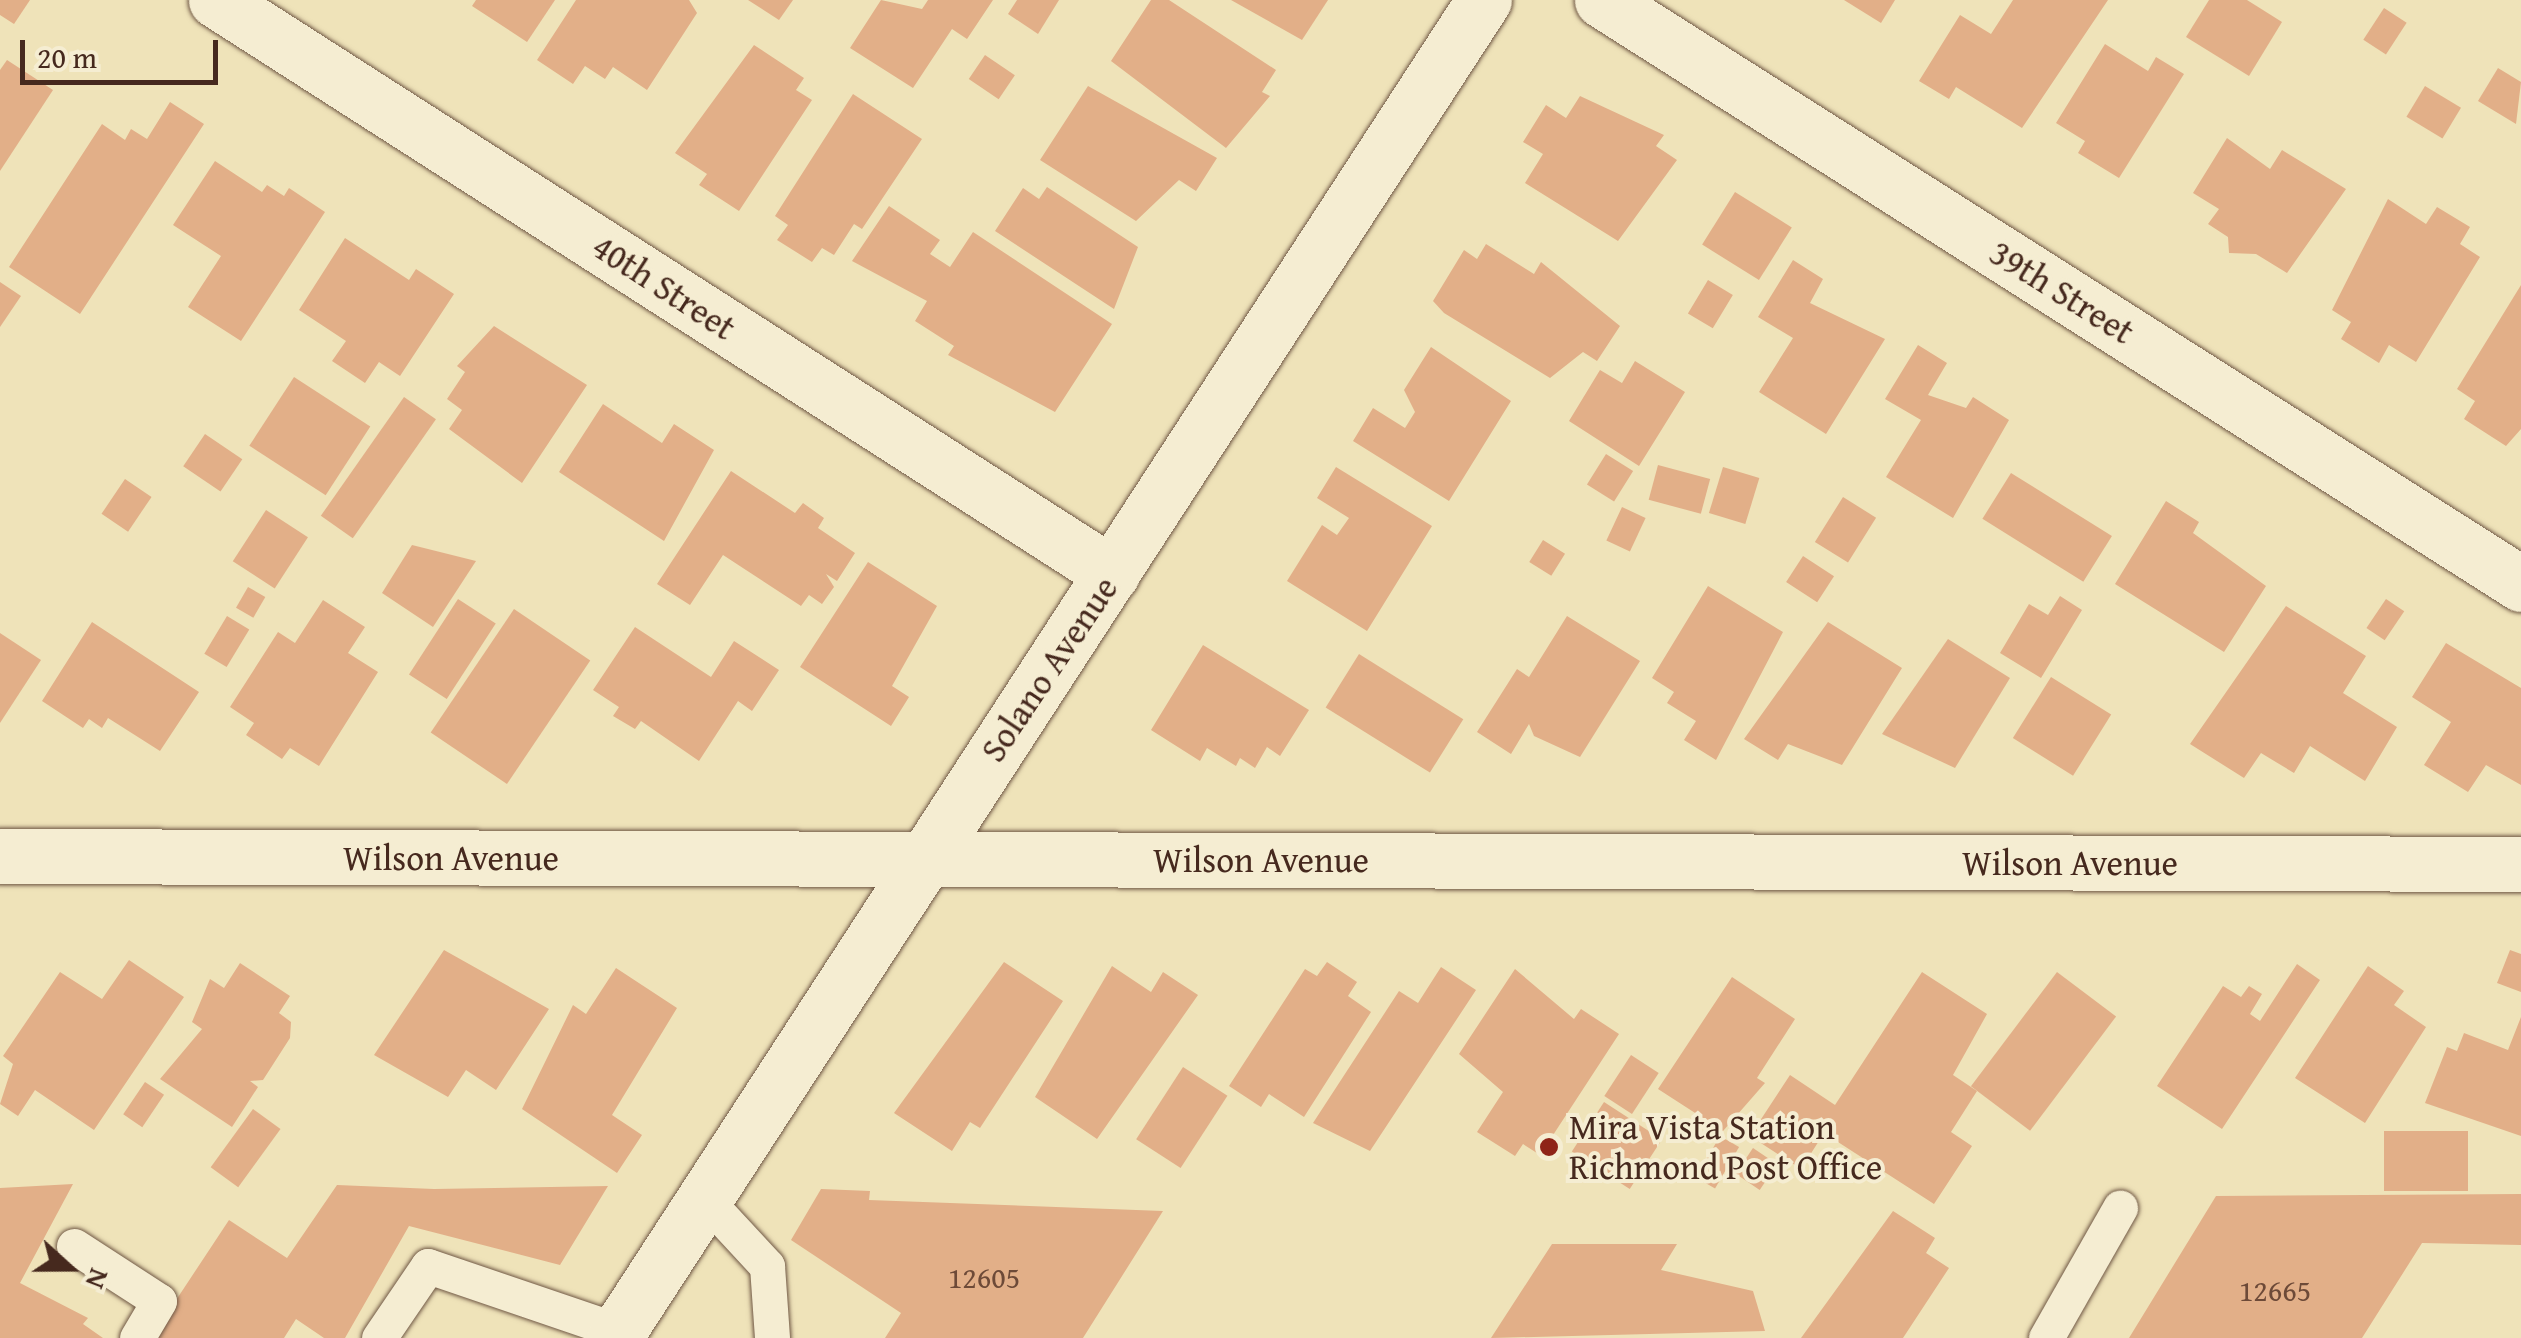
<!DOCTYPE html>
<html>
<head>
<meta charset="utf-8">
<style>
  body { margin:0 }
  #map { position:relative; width:2521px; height:1338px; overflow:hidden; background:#efe3b9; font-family:"Gentium Book Plus",serif }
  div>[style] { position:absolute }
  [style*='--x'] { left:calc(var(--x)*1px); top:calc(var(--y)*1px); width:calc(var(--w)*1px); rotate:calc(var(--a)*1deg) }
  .building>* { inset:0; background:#e2af88; transform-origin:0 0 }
  .roads { filter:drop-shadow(0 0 2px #705845) drop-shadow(0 0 2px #705845) }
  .service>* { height:35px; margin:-17.5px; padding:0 17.5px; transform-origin:17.5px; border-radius:17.5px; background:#f5edd2 }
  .minor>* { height:55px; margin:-27.5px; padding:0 27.5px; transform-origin:27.5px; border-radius:27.5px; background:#f5edd2 }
  .dots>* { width:28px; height:28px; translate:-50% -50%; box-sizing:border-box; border:5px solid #f5edd2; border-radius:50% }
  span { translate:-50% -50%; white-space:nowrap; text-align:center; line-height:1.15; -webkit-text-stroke:8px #f5edd2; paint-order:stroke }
  .number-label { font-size:30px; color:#6d4a38 }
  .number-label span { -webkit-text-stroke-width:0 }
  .street-label { font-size:35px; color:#46291e }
  .poi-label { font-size:35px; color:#46291e }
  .left { translate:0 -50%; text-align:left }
  .north { position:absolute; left:20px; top:1218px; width:100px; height:100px; -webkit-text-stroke:8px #f5edd2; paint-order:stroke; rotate:111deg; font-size:28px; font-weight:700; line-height:40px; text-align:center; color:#46291e }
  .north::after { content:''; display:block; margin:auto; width:35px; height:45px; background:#46291e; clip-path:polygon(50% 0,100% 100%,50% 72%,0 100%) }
  .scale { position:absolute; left:20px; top:40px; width:198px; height:45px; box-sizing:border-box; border:5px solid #46291e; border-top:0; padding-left:12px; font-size:30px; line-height:35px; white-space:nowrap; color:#46291e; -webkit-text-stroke:8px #f5edd2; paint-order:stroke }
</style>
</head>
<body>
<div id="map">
  <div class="building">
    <div style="clip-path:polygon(0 0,30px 0,14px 24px,0 15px)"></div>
    <div style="clip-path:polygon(476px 0,555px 0,527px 42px,472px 6px)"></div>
    <div style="clip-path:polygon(576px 0,689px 0,697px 13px,647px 90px,613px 67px,605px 79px,585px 66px,573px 84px,537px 60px)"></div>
    <div style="clip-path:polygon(748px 0,793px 0,779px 20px)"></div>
    <div style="clip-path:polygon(881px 0,922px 9px,928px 0,993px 0,967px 39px,952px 29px,913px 88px,850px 48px)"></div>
    <div style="clip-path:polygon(1017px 0,1059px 0,1038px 34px,1008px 14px)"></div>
    <div style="clip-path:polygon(1151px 0,1169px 0,1276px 70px,1262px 92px,1270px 96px,1226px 148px,1111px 61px)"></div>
    <div style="clip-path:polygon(1231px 0,1328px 0,1302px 40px)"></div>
    <div style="clip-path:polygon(1844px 0,1895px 0,1881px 23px)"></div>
    <div style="clip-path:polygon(2013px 0,2108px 0,2022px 128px,1956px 87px,1949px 99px,1919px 81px,1960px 15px,1991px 34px)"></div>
    <div style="clip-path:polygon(2209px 0,2247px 0,2282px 22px,2249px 76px,2186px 37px)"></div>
    <div style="left:2384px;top:8px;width:27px;height:38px;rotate:33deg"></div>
    <div style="clip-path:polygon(2105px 44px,2148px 71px,2156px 57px,2184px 74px,2119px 178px,2078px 153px,2085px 141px,2056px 123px)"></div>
    <div style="clip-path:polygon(754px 45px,804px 78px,796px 90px,812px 100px,739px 211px,699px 185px,707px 174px,675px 153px)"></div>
    <div style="left:985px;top:55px;width:36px;height:29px;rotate:34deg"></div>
    <div style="clip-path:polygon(7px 60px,53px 90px,0 171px,0 70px)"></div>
    <div style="clip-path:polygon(2498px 68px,2521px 82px,2516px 124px,2478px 101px)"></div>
    <div style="clip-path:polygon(1088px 86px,1217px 158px,1196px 191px,1179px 180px,1136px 221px,1040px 160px)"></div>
    <div style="left:2425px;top:86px;width:42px;height:36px;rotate:31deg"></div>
    <div style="clip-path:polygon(853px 94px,922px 139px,862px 229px,854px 224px,834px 255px,822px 248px,812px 262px,777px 240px,788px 225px,775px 216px)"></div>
    <div style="clip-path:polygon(1580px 96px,1664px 135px,1656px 146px,1677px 160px,1618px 241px,1525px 183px,1543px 154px,1523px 142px,1546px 105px,1566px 118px)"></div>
    <div style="clip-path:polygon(170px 102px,204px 124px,80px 314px,9px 267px,102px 124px,125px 140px,131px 129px,147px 139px)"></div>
    <div style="clip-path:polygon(2227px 138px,2270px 169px,2282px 150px,2346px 189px,2287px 273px,2256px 254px,2229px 253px,2228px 237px,2208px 224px,2219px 209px,2193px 193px)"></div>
    <div style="clip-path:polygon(215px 161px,262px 192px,267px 185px,284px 196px,289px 188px,325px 212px,241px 341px,188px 307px,221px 256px,173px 225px)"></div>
    <div style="clip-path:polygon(1047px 187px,1138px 247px,1114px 309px,995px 231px,1023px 188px,1039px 199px)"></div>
    <div style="left:1735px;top:192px;width:67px;height:62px;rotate:32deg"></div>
    <div style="clip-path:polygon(2388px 199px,2426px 224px,2437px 207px,2470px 227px,2460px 244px,2480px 257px,2416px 362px,2389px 345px,2379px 363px,2341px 339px,2351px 322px,2332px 310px)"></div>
    <div style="clip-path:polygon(889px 206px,940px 240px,930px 254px,950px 267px,973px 232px,1112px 324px,1055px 412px,948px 355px,954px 346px,915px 321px,927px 301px,852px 261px)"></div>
    <div style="clip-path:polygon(345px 238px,409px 280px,416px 269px,454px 294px,400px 376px,379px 362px,365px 383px,332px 361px,346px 341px,299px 310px)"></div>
    <div style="clip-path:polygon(1486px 244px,1534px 274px,1541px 262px,1620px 326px,1597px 361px,1583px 352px,1550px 378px,1444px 313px,1433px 301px,1464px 250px,1477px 259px)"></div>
    <div style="clip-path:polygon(1793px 260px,1823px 279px,1810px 303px,1885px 339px,1826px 434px,1759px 392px,1793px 338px,1758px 317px)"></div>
    <div style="left:1708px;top:280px;width:29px;height:39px;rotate:31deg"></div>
    <div style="clip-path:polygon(0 282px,21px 296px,0 327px)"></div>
    <div style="clip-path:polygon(2521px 285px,2521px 429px,2506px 446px,2464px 419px,2475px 401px,2457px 389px)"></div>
    <div style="clip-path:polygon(494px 326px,587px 385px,522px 483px,449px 429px,462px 410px,447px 399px,465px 372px,457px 366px)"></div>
    <div style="clip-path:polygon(1918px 345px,1947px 363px,1928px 395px,1966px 408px,1973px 397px,2009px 420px,1953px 518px,1886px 477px,1921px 420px,1885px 399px)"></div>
    <div style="clip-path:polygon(1431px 347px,1511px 401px,1449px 501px,1353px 441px,1373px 408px,1405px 428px,1415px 412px,1404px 390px)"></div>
    <div style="clip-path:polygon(1635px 361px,1685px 392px,1639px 466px,1569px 421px,1600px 370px,1622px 383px)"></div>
    <div style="left:294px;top:377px;width:91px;height:82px;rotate:33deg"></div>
    <div style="left:404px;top:397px;width:39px;height:145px;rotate:35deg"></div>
    <div style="clip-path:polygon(603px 404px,662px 443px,674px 424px,714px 450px,664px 541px,559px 472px)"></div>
    <div style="left:205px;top:434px;width:45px;height:39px;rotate:34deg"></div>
    <div style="left:1606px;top:454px;width:32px;height:36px;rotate:32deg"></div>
    <div style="left:1658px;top:465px;width:54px;height:36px;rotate:15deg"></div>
    <div style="clip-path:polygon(1336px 467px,1432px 526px,1367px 631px,1287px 581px,1322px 525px,1337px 535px,1349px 518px,1317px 498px)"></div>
    <div style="left:1723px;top:467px;width:38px;height:48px;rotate:17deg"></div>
    <div style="clip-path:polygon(731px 471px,795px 513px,803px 503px,824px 518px,818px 528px,855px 553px,837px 581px,826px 574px,834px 587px,822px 604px,809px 595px,801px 606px,723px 555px,690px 605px,657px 584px)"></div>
    <div style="left:2011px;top:473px;width:119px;height:54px;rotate:32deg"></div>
    <div style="left:125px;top:479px;width:32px;height:42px;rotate:34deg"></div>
    <div style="left:1843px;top:497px;width:39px;height:53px;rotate:32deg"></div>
    <div style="clip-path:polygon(2166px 501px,2199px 522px,2193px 533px,2266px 586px,2224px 652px,2115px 584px)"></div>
    <div style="left:1622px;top:507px;width:26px;height:37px;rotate:25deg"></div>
    <div style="left:266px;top:510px;width:50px;height:61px;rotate:33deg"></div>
    <div style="left:1543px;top:540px;width:26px;height:26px;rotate:32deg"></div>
    <div style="clip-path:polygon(412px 545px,476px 561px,433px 627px,382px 593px)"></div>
    <div style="left:1803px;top:556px;width:37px;height:31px;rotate:33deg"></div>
    <div style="clip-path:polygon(868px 562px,937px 606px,892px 686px,909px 697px,891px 726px,800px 667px)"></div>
    <div style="clip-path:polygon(1708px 586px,1783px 632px,1716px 760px,1684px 740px,1696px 721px,1667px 703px,1674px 692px,1652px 678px)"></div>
    <div style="left:248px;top:587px;width:20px;height:24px;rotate:30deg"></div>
    <div style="clip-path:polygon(2060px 596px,2082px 610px,2041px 678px,2000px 653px,2029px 604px,2048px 615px)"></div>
    <div style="left:458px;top:599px;width:45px;height:90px;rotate:33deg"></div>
    <div style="left:2386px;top:599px;width:22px;height:35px;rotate:34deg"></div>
    <div style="clip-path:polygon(323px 600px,365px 627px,348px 653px,378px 672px,319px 766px,290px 748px,282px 759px,246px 735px,254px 723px,230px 707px,278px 632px,295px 643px)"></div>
    <div style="clip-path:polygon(2286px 606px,2366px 656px,2343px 693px,2397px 727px,2365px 781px,2310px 746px,2294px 773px,2261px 753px,2244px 778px,2190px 744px)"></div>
    <div style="left:514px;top:609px;width:92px;height:149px;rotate:34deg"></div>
    <div style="left:227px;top:616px;width:26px;height:44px;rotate:31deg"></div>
    <div style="clip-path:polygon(1567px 616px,1640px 661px,1580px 757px,1534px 736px,1529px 724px,1511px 754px,1477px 732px,1517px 669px,1529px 677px)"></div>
    <div style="clip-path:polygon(92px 622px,199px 692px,160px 751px,108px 718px,102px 728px,89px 719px,83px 728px,42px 701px)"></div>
    <div style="clip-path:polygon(1828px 622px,1902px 668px,1842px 765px,1788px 744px,1778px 760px,1744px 739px)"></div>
    <div style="clip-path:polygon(635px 627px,711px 677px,734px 641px,779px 670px,752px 711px,738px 701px,699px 761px,641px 721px,635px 729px,613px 716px,619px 707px,593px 690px)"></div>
    <div style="clip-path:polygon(0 633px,41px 660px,0 723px)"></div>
    <div style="clip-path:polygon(1948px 639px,2010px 678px,1955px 768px,1882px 734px)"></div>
    <div style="clip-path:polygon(2446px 643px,2521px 688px,2521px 785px,2486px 765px,2468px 792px,2424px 765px,2451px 722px,2412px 697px)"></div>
    <div style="clip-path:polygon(1203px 645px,1309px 710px,1280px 756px,1267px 747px,1255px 768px,1240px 758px,1236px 766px,1207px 748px,1200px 761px,1151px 730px)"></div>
    <div style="left:1359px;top:654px;width:123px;height:63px;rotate:32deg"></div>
    <div style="left:2051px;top:677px;width:71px;height:72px;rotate:32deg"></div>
    <div style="clip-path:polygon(444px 950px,549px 1009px,496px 1090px,466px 1070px,448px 1097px,374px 1055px)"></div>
    <div style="clip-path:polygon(2510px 950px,2521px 954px,2521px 992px,2497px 983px)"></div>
    <div style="clip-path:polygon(129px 960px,184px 997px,94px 1130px,35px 1090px,18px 1116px,0 1104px,13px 1064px,3px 1056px,60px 972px,102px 999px)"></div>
    <div style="clip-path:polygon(1004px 962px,1063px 1001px,980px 1128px,970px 1122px,952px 1151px,894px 1113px)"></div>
    <div style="clip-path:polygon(1327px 962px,1357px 982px,1348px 996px,1371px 1012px,1304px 1117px,1269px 1094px,1261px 1107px,1229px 1086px,1305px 969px,1317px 976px)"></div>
    <div style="clip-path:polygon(240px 963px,290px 996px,279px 1013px,291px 1022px,290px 1038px,263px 1080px,250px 1081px,258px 1087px,232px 1127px,160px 1079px,202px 1029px,192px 1022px,210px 979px,224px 988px)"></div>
    <div style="clip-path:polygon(2297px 964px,2320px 980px,2222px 1129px,2157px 1086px,2223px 986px,2241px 997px,2249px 986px,2262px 994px,2250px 1014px,2260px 1021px)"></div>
    <div style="clip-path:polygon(1112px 966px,1151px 992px,1163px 972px,1198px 995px,1097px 1139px,1035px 1097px)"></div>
    <div style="clip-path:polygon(2368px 966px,2404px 991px,2394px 1005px,2426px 1027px,2365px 1123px,2295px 1078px)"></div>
    <div style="clip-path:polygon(1441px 967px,1476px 990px,1370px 1151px,1313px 1123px,1399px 991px,1418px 1003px)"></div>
    <div style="clip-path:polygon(616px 968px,677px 1008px,612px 1115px,642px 1135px,617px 1173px,522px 1109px,573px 1005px,586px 1014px)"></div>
    <div style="clip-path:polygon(1515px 969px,1574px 1019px,1581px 1009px,1619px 1034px,1540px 1155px,1523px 1144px,1515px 1156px,1477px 1132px,1503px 1092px,1459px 1054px)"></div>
    <div style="clip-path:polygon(1922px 972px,1987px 1014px,1953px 1075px,1977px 1091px,1951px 1132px,1972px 1146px,1934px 1204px,1824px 1133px,1801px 1169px,1750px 1136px,1790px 1075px,1835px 1105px)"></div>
    <div style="left:2057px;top:972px;width:74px;height:143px;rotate:37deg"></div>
    <div style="clip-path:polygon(1732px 977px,1795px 1019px,1757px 1078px,1765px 1083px,1723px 1131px,1658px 1089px)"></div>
    <div style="clip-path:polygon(2521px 1017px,2521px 1136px,2425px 1103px,2447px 1047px,2457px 1051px,2464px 1033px,2508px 1050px)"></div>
    <div style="left:1631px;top:1055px;width:33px;height:49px;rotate:33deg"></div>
    <div style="left:1183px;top:1067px;width:53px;height:86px;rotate:33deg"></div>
    <div style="left:145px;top:1082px;width:23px;height:39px;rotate:34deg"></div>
    <div style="left:1604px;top:1102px;width:69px;height:59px;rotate:33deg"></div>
    <div style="left:253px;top:1109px;width:34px;height:72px;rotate:36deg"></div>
    <div style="left:2384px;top:1131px;width:84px;height:60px"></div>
    <div style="left:1720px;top:1136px;width:22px;height:48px;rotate:30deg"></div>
    <div style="left:1753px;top:1148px;width:29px;height:31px;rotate:34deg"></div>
    <div style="clip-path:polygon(73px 1184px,20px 1283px,88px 1318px,83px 1324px,103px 1338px,0 1338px,0 1188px)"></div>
    <div style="clip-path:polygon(337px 1185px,434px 1189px,608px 1186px,560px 1265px,409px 1226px,345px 1338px,324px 1338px,296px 1319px,284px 1338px,151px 1338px,229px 1220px,287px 1258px)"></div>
    <div style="clip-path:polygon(821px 1189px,870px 1191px,869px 1200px,1163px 1211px,1083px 1338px,885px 1338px,901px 1313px,791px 1240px)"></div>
    <div style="clip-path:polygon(2521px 1194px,2521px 1245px,2422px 1243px,2362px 1338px,2129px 1338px,2216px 1196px)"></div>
    <div style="clip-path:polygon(1893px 1211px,1935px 1238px,1926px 1253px,1949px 1268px,1903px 1338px,1801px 1338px)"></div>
    <div style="clip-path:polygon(1552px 1244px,1677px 1244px,1661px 1270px,1753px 1291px,1765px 1331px,1491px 1338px)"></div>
  </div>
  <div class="roads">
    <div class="service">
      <div style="--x:704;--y:1198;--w:93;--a:47.2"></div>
      <div style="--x:767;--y:1266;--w:72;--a:86"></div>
      <div style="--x:74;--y:1246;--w:101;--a:32.9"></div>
      <div style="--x:159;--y:1301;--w:43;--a:120.7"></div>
      <div style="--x:379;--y:1338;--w:87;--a:-55.8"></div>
      <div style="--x:428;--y:1266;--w:202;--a:18.8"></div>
      <div style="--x:2046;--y:1338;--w:150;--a:-60.4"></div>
    </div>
    <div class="minor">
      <div style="--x:216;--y:0;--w:1064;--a:32.64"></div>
      <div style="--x:1602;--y:0;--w:1089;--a:32.43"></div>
      <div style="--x:0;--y:856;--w:2521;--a:0.18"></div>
      <div style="--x:614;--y:1338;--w:1596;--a:-56.97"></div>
    </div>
  </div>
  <div class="dots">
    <div style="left:1549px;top:1147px;background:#8f2418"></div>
  </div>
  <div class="number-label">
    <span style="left:984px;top:1277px">12605</span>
    <span style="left:2275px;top:1290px">12665</span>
  </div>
  <div class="street-label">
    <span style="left:664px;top:287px;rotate:33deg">40th Street</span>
    <span style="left:2062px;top:292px;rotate:32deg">39th Street</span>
    <span style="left:1049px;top:669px;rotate:-56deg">Solano Avenue</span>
    <span style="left:451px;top:858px">Wilson Avenue</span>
    <span style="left:1261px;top:860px">Wilson Avenue</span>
    <span style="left:2070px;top:863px">Wilson Avenue</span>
  </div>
  <div class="poi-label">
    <span class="left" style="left:1569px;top:1147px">Mira Vista Station<br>Richmond Post Office</span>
  </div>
  <div class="north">N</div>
  <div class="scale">20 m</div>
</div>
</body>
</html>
